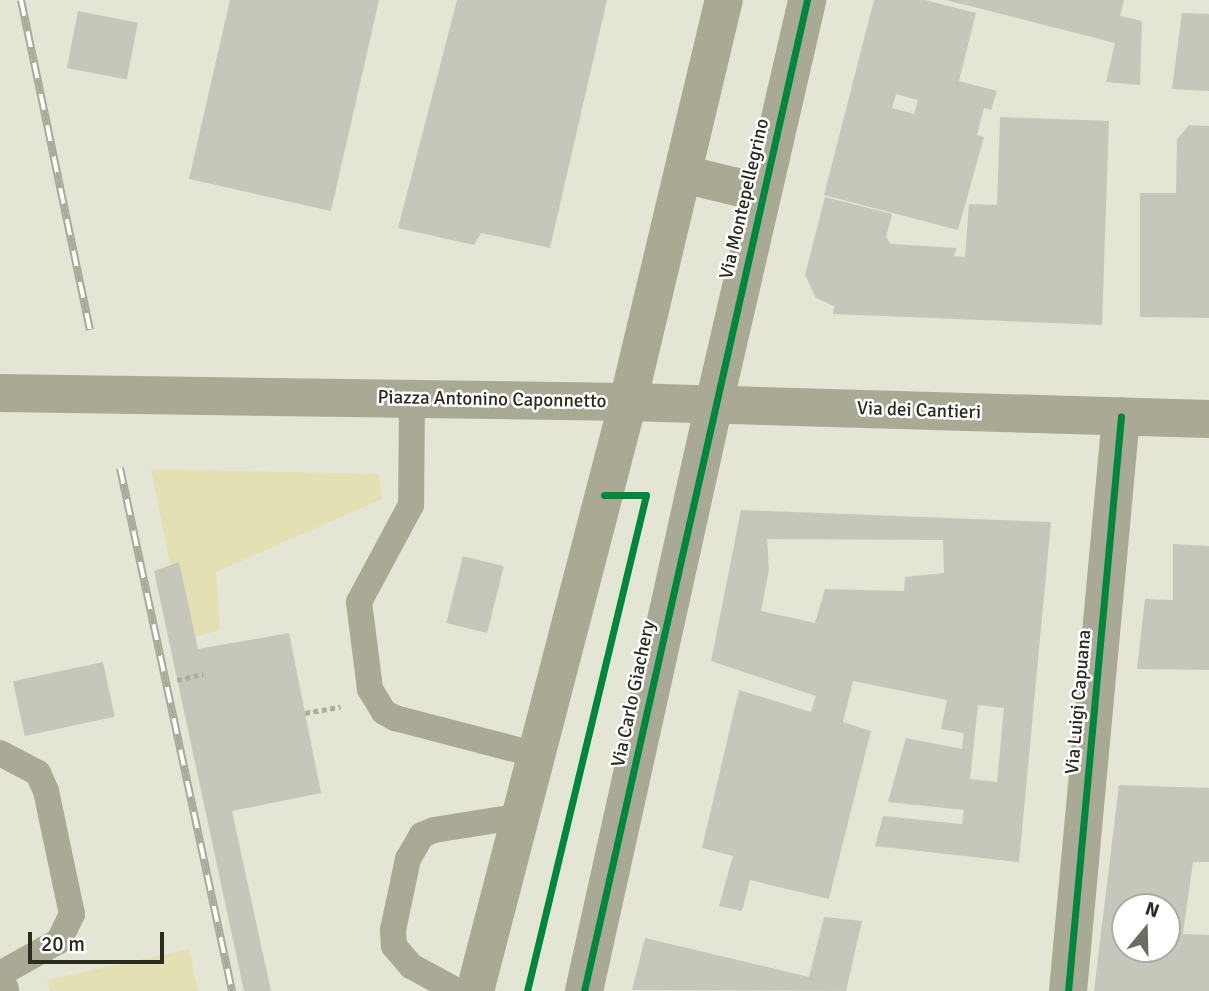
<!DOCTYPE html>
<html>
<head>
<meta charset="utf-8">
<style>
  body { margin:0 }
  #map { position:relative; width:1209px; height:991px; overflow:hidden; background:#e5e5d5; font-family:Signika,sans-serif }
  div>[style] { position:absolute }
  [style*='--x'] { left:calc(var(--x)*1px); top:calc(var(--y)*1px); width:calc(var(--w)*1px); rotate:calc(var(--a)*1deg) }
  .green>* { inset:0; background:#e3e1b4 }
  .building>* { inset:0; background:#c6c6ba; transform-origin:0 0 }
  .path>* { height:4.5px; margin-top:-2.25px; transform-origin:0; background:repeating-linear-gradient(90deg,#aead9e 0 5px,transparent 0 8.5px) }
  .lane>* { height:26px; margin:-13px; padding:0 13px; transform-origin:13px; border-radius:13px; background:#aaa995 }
  .street>* { height:38px; margin:-19px; padding:0 19px; transform-origin:19px; border-radius:19px; background:#aaa995 }
  .secondary>* { height:38px; margin:-19px; padding:0 19px; transform-origin:19px; border-radius:19px; background:#a9a994 }
  .rail>* { height:8px; margin-top:-4px; transform-origin:0; background:repeating-linear-gradient(90deg,#fff 0 16px,#aaaa9a 0 32px); box-sizing:border-box; border-block:2px solid #aaaa9a }
  .cycleway>* { height:7px; margin:-3.5px; padding:0 3.5px; transform-origin:3.5px; border-radius:3.5px; background:#00873e }
  span { translate:-50% -50%; white-space:nowrap; text-align:center; line-height:1.15; -webkit-text-stroke:5px #fff; paint-order:stroke }
  .street-label { font-size:19px; color:#2b2b20 }
  .north { position:absolute; left:1111px; top:893px; width:70px; height:70px; box-sizing:border-box; background:#fff; border:2px solid #aaaaa6; border-radius:50%; rotate:19deg; font-size:19px; font-weight:700; line-height:28px; text-align:center; color:#2b2b20 }
  .north::after { content:''; display:block; margin:auto; width:24px; height:32px; background:#6c6c5f; clip-path:polygon(50% 0,100% 100%,50% 72%,0 100%) }
  .scale { position:absolute; left:28px; top:932px; width:136px; height:32px; box-sizing:border-box; border:4px solid #2b2b20; border-top:0; padding-left:9px; font-size:21px; line-height:24px; white-space:nowrap; color:#2b2b20; -webkit-text-stroke:5px #fff; paint-order:stroke }
</style>
</head>
<body>
<div id="map">
  <div class="green">
    <div style="clip-path:polygon(151px 469px,379px 474px,382px 499px,216px 572px,220px 630px,195px 637px,178px 562px,170px 564px)"></div>
    <div style="clip-path:polygon(189px 949px,198px 991px,50px 991px,47px 980px)"></div>
  </div>
  <div class="building">
    <div style="clip-path:polygon(230px 0,379px 0,331px 211px,189px 179px)"></div>
    <div style="clip-path:polygon(457px 0,607px 0,550px 248px,481px 233px,474px 245px,398px 228px)"></div>
    <div style="clip-path:polygon(evenodd,874px 0,925px 0,976px 13px,959px 81px,997px 91px,991px 110px,984px 108px,977px 135px,984px 137px,958px 230px,824px 195px,874px 0,896px 94px,918px 100px,914px 114px,892px 108px,896px 94px)"></div>
    <div style="clip-path:polygon(946px 0,1124px 0,1120px 16px,1142px 21px,1140px 85px,1106px 82px,1115px 43px)"></div>
    <div style="left:78px;top:11px;width:61px;height:58px;rotate:11deg"></div>
    <div style="clip-path:polygon(1182px 13px,1209px 14px,1209px 91px,1172px 89px)"></div>
    <div style="clip-path:polygon(1000px 117px,1109px 121px,1102px 325px,833px 314px,834px 306px,816px 298px,805px 275px,825px 197px,892px 214px,886px 237px,891px 244px,957px 248px,954px 256px,965px 257px,969px 204px,997px 205px)"></div>
    <div style="clip-path:polygon(1189px 125px,1209px 126px,1209px 318px,1140px 317px,1140px 193px,1176px 193px,1177px 139px)"></div>
    <div style="clip-path:polygon(evenodd,741px 510px,1051px 522px,1019px 862px,875px 846px,883px 816px,962px 824px,964px 810px,888px 802px,906px 738px,962px 749px,964px 733px,941px 729px,947px 700px,853px 681px,843px 722px,871px 731px,829px 899px,750px 880px,742px 911px,719px 906px,733px 856px,702px 848px,739px 690px,811px 712px,816px 696px,711px 661px,741px 510px,767px 539px,943px 540px,944px 573px,905px 577px,904px 591px,825px 589px,815px 623px,761px 611px,769px 570px,767px 539px,741px 510px,978px 705px,1004px 708px,997px 782px,970px 779px,978px 705px)"></div>
    <div style="clip-path:polygon(1173px 544px,1209px 546px,1209px 670px,1137px 669px,1145px 599px,1173px 600px)"></div>
    <div style="left:463px;top:556px;width:42px;height:69px;rotate:14deg"></div>
    <div style="clip-path:polygon(179px 562px,198px 649px,289px 633px,321px 793px,232px 811px,271px 991px,244px 991px,154px 571px)"></div>
    <div style="left:103px;top:662px;width:56px;height:92px;rotate:78deg"></div>
    <div style="clip-path:polygon(evenodd,1119px 785px,1209px 788px,1209px 862px,1193px 862px,1183px 934px,1209px 935px,1209px 991px,1094px 991px,1119px 785px,1125px 907px,1167px 907px,1167px 949px,1125px 949px,1125px 907px)"></div>
    <div style="clip-path:polygon(824px 917px,862px 921px,846px 991px,632px 990px,645px 938px,809px 977px)"></div>
  </div>
  <div class="path">
    <div style="--x:177;--y:680;--w:27;--a:-13"></div>
    <div style="--x:305;--y:713;--w:36;--a:-10"></div>
  </div>
  <div class="lane">
    <div style="--x:412;--y:399;--w:106;--a:90.5"></div>
    <div style="--x:411;--y:505;--w:110;--a:118.2"></div>
    <div style="--x:359;--y:602;--w:88;--a:82.8"></div>
    <div style="--x:370;--y:689;--w:27;--a:59"></div>
    <div style="--x:384;--y:712;--w:13;--a:29"></div>
    <div style="--x:395;--y:718;--w:147;--a:14.6"></div>
    <div style="--x:0;--y:753;--w:43;--a:27.8"></div>
    <div style="--x:38;--y:773;--w:20;--a:66"></div>
    <div style="--x:46;--y:791;--w:126;--a:78.1"></div>
    <div style="--x:72;--y:914;--w:30;--a:116"></div>
    <div style="--x:59;--y:941;--w:68;--a:150.8"></div>
    <div style="--x:457;--y:991;--w:52;--a:-151.5"></div>
    <div style="--x:411;--y:966;--w:26;--a:-130"></div>
    <div style="--x:394;--y:946;--w:16;--a:-94"></div>
    <div style="--x:393;--y:930;--w:73;--a:-78.1"></div>
    <div style="--x:408;--y:859;--w:28;--a:-60"></div>
    <div style="--x:422;--y:835;--w:13;--a:-23"></div>
    <div style="--x:434;--y:830;--w:88;--a:-9.1"></div>
  </div>
  <div class="street">
    <div style="--x:584;--y:991;--w:601;--a:-77.51"></div>
    <div style="--x:1068;--y:991;--w:577;--a:-84.73"></div>
  </div>
  <div class="secondary">
    <div style="--x:683;--y:174;--w:81;--a:13.5"></div>
    <div style="--x:0;--y:393;--w:628;--a:0.82"></div>
    <div style="--x:628;--y:402;--w:581;--a:1.68"></div>
    <div style="--x:714;--y:404;--w:415;--a:-77"></div>
    <div style="--x:0;--y:990;--w:1;--a:90"></div>
    <div style="--x:475;--y:991;--w:609;--a:-75.44"></div>
    <div style="--x:628;--y:402;--w:413;--a:-76.6"></div>
  </div>
  <div class="rail">
    <div style="--x:21;--y:0;--w:337;--a:78.2"></div>
    <div style="--x:120;--y:468;--w:535;--a:77.91"></div>
  </div>
  <div class="cycleway">
    <div style="--x:527;--y:991;--w:510;--a:-76.51"></div>
    <div style="--x:646;--y:495;--w:42;--a:180"></div>
    <div style="--x:584;--y:991;--w:1016;--a:-77.32"></div>
    <div style="--x:1068;--y:991;--w:577;--a:-84.73"></div>
  </div>
  <div class="street-label">
    <span style="left:745px;top:199px;rotate:-77deg">Via Montepellegrino</span>
    <span style="left:492px;top:400px;rotate:1deg">Piazza Antonino Caponnetto</span>
    <span style="left:919px;top:411px;rotate:2deg">Via dei Cantieri</span>
    <span style="left:634px;top:694px;rotate:-78deg">Via Carlo Giachery</span>
    <span style="left:1079px;top:702px;rotate:-85deg">Via Luigi Capuana</span>
  </div>
  <div class="north">N</div>
  <div class="scale">20 m</div>
</div>
</body>
</html>
